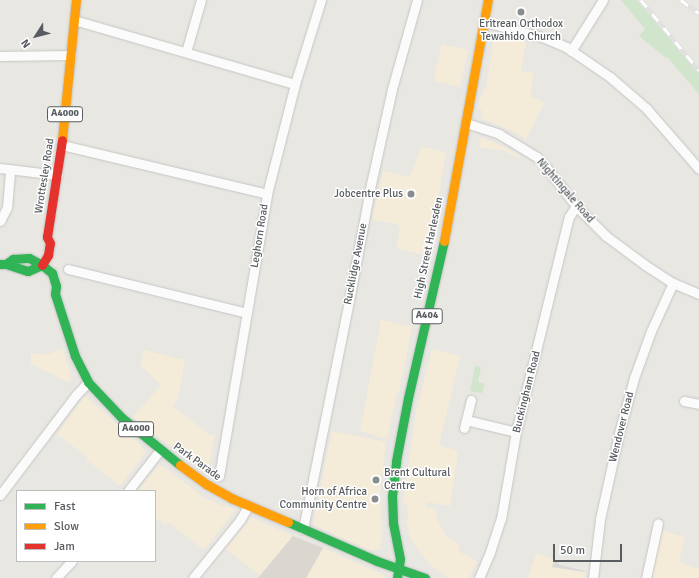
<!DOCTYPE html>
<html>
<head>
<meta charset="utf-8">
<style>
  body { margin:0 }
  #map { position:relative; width:699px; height:578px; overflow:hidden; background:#e8e7e2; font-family:Signika,sans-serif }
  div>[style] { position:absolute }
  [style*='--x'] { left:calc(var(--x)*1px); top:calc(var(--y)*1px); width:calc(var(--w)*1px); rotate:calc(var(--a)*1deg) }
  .commercial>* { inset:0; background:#f4ecd9; transform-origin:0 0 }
  .industrial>* { inset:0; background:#dbd8d5 }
  .education>* { inset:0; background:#dad7d1 }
  .green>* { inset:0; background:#d1e5cc }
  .roads { filter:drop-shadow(0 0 1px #c5c5c4) drop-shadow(0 0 1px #c5c5c4) }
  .street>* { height:9px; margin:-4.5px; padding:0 4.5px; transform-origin:4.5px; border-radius:4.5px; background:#fcfbfb }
  .fast>* { height:9px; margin:-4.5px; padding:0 4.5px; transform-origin:4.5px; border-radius:4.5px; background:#30b455 }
  .slow>* { height:9px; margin:-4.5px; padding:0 4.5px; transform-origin:4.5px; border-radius:4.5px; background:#ff9f0a }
  .jam>* { height:9px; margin:-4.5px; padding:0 4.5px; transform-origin:4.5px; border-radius:4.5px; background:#e5322d }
  .rail>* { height:4.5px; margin-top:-2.25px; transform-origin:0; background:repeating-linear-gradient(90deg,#fff 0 9px,#e1e1e0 0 18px); box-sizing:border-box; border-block:1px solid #e1e1e0 }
  .dots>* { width:11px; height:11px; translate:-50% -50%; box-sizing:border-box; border:2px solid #fff; border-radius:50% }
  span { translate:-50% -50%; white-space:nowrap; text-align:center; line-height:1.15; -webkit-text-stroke:3px #fff; paint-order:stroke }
  .shield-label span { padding:1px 3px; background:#fff; border:1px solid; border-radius:3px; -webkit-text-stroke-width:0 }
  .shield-label { font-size:10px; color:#585c60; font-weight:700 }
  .poi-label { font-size:11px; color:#585c60 }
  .right { translate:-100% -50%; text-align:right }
  .left { translate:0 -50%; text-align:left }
  .street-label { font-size:11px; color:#585c60 }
  .legend { position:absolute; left:16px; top:490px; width:140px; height:72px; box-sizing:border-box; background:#fff; border:1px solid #bcbebf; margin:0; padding:5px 7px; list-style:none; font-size:12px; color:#585c60 }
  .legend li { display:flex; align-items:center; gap:8px; height:20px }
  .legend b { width:20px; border:1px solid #bcbebf }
  .north { position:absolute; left:16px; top:16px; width:40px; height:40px; -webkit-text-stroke:3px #fff; paint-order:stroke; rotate:234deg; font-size:11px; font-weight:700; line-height:16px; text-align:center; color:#585c60 }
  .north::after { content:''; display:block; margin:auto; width:14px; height:18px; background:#585c60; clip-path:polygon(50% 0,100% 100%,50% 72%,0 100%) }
  .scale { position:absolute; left:553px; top:544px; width:69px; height:18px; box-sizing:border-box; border:2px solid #585c60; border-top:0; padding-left:5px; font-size:12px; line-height:14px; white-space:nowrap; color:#585c60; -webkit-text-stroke:3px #fff; paint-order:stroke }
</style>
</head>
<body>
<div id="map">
  <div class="commercial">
    <div style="clip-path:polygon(496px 34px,526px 42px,521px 71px,534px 73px,530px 96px,544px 103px,526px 139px,512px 131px,481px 118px,482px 110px,478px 109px,481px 95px,482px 95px,484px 88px,486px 88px,494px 36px)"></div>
    <div style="left:442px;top:44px;width:27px;height:38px;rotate:13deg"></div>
    <div style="clip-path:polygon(481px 137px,504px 147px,520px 156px,520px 158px,501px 150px,479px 147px)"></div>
    <div style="clip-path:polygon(421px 147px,446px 152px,428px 256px,396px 248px,400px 229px,398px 224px,372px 220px,383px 171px,410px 177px)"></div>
    <div style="clip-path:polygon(381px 320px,412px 327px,399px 393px,397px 393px,387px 439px,360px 431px)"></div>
    <div style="clip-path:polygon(63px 349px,71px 376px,70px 383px,31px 364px,31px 353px,45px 355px)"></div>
    <div style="clip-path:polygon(432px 349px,460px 356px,439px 446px,457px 450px,458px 454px,450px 506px,427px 502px,426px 507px,436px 509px,437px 519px,445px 535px,460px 545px,458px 551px,477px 561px,469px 578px,449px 578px,432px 566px,420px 553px,410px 538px,406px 521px,408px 521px,407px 504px,403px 503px,415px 417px)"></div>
    <div style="clip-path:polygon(144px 350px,185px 360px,179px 393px,177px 400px,173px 406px,210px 435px,215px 435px,210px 462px,206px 470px,152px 433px,133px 417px,161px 385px,140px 365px)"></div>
    <div style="clip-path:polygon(85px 396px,142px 446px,141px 448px,146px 452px,120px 486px,87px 460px,88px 458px,57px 434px)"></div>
    <div style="clip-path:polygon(332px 431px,386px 442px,380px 495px,382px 531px,381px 548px,378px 550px,369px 550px,313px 525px)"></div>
    <div style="clip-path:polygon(159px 465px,166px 468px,203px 497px,220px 505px,236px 509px,204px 550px,168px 522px,165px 525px,155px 517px,155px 491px,138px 491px)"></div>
    <div style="clip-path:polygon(253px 518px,293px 536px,260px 576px,226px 549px,250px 519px)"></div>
    <div style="clip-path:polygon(657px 529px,685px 537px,679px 562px,699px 569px,699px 578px,648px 578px)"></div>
    <div style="clip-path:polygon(323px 548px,384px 575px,385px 578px,306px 578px)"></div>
    <div style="clip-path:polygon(536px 553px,555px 560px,552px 567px,585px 572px,585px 578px,528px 578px)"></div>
  </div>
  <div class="industrial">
    <div style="clip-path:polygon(555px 560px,560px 565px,585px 571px,585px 572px,552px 567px)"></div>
  </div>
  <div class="education">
    <div style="clip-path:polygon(293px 536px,323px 548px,306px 578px,258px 578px)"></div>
  </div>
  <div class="green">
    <div style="clip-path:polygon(621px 0,637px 0,699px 73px,699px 94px,667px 57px,666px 58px,639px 36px,645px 29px)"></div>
    <div style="clip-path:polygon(475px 366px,481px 367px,478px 382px,485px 384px,482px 393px,470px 391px)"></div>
  </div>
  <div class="roads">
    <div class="street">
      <div style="--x:74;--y:20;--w:230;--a:16.2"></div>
      <div style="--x:485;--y:22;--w:62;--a:14.9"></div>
      <div style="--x:545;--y:38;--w:23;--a:23"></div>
      <div style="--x:566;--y:47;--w:53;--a:34.3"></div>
      <div style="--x:610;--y:77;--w:48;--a:40.7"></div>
      <div style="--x:646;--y:108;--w:81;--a:49"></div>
      <div style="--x:571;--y:51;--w:60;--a:-57.9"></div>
      <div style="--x:186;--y:52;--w:54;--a:-73.9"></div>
      <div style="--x:0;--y:56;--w:71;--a:-0.8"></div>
      <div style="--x:466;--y:123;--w:35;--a:18"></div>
      <div style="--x:499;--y:134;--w:44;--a:31.2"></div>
      <div style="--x:537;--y:157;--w:13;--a:48"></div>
      <div style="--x:546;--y:167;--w:49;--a:52.4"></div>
      <div style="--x:576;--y:206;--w:42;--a:45"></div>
      <div style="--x:606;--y:236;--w:49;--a:36.6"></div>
      <div style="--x:645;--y:265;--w:33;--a:33"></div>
      <div style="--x:673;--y:283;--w:28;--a:23"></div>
      <div style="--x:62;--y:145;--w:211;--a:13.4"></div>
      <div style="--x:0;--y:168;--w:58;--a:6.9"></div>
      <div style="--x:0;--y:221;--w:16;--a:-63"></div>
      <div style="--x:7;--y:207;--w:38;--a:-85"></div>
      <div style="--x:68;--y:269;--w:184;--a:13.8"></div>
      <div style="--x:684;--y:401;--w:15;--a:11"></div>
      <div style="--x:466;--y:420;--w:51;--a:13.5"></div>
      <div style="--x:464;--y:428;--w:29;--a:-76"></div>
      <div style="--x:219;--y:476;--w:286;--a:-80.3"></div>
      <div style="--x:267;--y:194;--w:114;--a:-75.7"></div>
      <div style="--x:295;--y:84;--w:88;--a:-72.8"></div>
      <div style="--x:128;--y:491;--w:52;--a:-52"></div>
      <div style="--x:0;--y:495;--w:126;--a:-52.8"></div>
      <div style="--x:76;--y:395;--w:18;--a:-47"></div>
      <div style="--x:303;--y:529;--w:233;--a:-78.6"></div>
      <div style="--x:349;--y:301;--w:119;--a:-79.4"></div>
      <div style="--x:371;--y:184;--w:97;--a:-77.5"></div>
      <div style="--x:392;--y:89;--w:92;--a:-74.3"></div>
      <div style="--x:56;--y:578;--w:23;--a:-47"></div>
      <div style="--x:193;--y:578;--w:75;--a:-51"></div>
      <div style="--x:240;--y:520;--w:16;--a:-60"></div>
      <div style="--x:479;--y:578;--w:28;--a:-67"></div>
      <div style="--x:490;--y:552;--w:35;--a:-72"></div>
      <div style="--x:501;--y:519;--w:88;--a:-80.2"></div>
      <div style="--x:516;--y:432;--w:221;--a:-76.2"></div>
      <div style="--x:569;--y:217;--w:13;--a:-58"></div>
      <div style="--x:593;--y:578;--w:59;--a:-83.2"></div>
      <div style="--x:600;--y:519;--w:88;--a:-77.5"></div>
      <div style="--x:619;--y:433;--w:57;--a:-74.7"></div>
      <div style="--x:634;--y:378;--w:50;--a:-70.1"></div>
      <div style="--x:651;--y:331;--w:53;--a:-65.4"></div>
      <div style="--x:646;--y:578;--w:56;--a:-77.7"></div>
    </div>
    <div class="fast">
      <div style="--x:0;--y:264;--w:6;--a:0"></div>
      <div style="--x:6;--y:264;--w:23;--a:18"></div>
      <div style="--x:28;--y:271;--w:15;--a:-23"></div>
      <div style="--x:6;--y:264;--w:9;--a:-36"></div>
      <div style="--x:13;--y:259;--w:16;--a:-4"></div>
      <div style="--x:29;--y:258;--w:15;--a:28"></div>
      <div style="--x:42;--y:265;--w:13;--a:39"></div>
      <div style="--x:52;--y:273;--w:14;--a:73"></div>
      <div style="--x:56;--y:286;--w:8;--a:97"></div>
      <div style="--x:55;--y:294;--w:65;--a:72.1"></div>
      <div style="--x:75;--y:356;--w:29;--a:63"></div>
      <div style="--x:88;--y:382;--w:48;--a:46.7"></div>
      <div style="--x:121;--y:417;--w:76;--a:39.1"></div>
      <div style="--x:288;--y:522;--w:97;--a:23.7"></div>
      <div style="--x:377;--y:561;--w:51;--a:19.5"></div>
      <div style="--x:397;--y:578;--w:19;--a:-81"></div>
      <div style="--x:400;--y:559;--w:37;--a:-101"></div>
      <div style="--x:393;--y:523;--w:27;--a:-92"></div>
      <div style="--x:392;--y:496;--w:35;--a:-83"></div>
      <div style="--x:396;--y:461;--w:64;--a:-79.2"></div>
      <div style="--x:408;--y:398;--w:161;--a:-77.1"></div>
    </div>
    <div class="slow">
      <div style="--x:62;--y:140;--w:141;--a:-84.3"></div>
      <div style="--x:444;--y:241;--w:245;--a:-79.7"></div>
      <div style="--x:180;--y:465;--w:32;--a:36"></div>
      <div style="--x:206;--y:484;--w:29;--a:29"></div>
      <div style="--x:231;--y:498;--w:62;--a:22.8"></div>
    </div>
    <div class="jam">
      <div style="--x:42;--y:265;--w:12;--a:-59"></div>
      <div style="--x:48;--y:255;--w:12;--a:-81"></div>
      <div style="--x:50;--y:243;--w:7;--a:-117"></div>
      <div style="--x:47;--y:237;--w:98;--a:-81.2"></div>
    </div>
  </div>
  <div class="rail">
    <div style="--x:641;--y:0;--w:91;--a:50.4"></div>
    <div style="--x:681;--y:0;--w:22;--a:36"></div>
  </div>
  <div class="dots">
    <div style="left:521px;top:12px;background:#8a8d8e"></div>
    <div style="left:411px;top:194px;background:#8a8d8e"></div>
    <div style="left:376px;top:480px;background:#8a8d8e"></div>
    <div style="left:375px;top:499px;background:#8a8d8e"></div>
  </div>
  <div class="shield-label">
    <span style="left:65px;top:114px">A4000</span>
    <span style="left:427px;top:316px">A404</span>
    <span style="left:136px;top:429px">A4000</span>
  </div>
  <div class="poi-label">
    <span style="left:521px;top:31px">Eritrean Orthodox<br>Tewahido Church</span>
    <span class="right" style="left:403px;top:194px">Jobcentre Plus</span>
    <span class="left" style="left:384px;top:480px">Brent Cultural<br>Centre</span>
    <span class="right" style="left:367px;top:499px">Horn of Africa<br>Community Centre</span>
  </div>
  <div class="street-label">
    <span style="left:45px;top:176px;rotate:-81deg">Wrottesley Road</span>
    <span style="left:565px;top:191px;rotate:49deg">Nightingale Road</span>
    <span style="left:260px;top:236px;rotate:-81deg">Leghorn Road</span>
    <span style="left:429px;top:248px;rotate:-78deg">High Street Harlesden</span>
    <span style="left:356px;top:264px;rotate:-79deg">Rucklidge Avenue</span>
    <span style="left:527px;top:392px;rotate:-76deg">Buckingham Road</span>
    <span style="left:622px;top:427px;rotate:-76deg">Wendover Road</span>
    <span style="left:197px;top:462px;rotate:36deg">Park Parade</span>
  </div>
  <ul class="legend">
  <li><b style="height:5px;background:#30b455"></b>Fast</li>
  <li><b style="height:5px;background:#ff9f0a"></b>Slow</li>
  <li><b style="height:5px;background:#e5322d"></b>Jam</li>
  </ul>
  <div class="north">N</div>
  <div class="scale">50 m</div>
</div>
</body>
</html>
